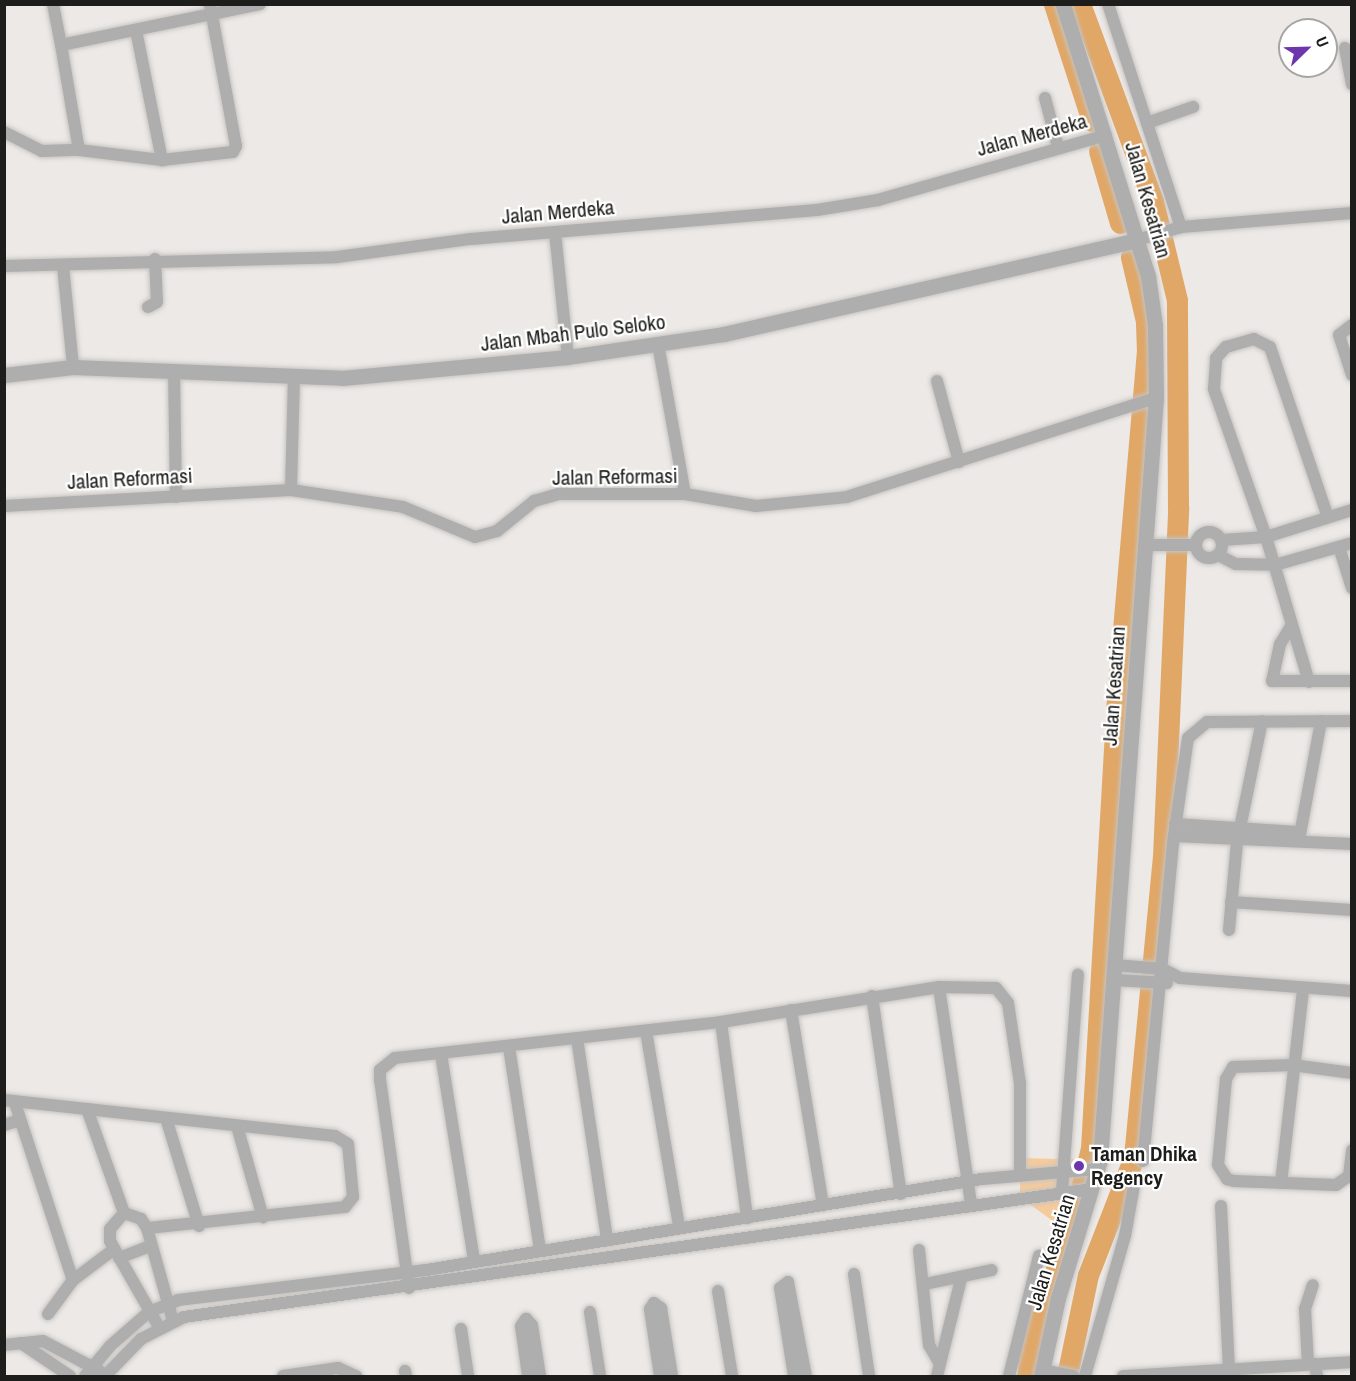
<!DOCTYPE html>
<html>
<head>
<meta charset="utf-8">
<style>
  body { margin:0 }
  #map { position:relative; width:1356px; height:1381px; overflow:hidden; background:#ece9e6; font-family:"Archivo Narrow",sans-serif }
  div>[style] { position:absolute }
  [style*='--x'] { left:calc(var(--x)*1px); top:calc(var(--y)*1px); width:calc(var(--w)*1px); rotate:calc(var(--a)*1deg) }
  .green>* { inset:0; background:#f6cb9c }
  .river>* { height:21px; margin:-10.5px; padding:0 10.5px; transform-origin:10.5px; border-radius:10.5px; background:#e0a767 }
  .roads { filter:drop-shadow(0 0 2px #c7c4c1) drop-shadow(0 0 2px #c7c4c1) }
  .minor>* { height:12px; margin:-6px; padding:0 6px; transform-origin:6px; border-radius:6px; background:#aeaeaf }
  .minor>.ring { margin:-6px; padding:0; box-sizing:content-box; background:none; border:12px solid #aeaeaf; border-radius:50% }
  .tertiary>* { height:15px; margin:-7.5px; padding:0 7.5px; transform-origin:7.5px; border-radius:7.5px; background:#aeaeaf }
  .dots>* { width:16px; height:16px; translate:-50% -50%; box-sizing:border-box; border:3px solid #fff; border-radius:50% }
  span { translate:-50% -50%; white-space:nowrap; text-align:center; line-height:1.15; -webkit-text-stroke:4.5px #fff; paint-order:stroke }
  .street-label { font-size:21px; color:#1d1d1b }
  .poi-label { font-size:21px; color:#1d1d1b; font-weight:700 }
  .left { translate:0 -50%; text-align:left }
  .frame { position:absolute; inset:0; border:6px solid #1d1d1b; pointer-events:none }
  .north { position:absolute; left:1278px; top:18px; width:60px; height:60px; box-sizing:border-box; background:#fff; border:2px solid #a5a5a4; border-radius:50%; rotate:67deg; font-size:16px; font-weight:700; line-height:24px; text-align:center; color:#1d1d1b }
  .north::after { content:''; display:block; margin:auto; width:21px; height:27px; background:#6d36ad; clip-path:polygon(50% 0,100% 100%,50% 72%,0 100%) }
</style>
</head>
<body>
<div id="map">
  <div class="green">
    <div style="clip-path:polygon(1020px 1158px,1099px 1160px,1076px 1238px,1020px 1197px)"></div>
  </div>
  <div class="river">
    <div style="--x:1054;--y:4;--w:123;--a:72"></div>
    <div style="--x:1099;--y:151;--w:75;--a:73.7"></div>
    <div style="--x:1027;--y:1376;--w:44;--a:-83.5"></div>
    <div style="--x:1032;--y:1332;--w:109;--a:-69.1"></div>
    <div style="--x:1071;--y:1230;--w:84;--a:-76.3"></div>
    <div style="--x:1091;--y:1148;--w:449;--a:-86.7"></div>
    <div style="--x:1117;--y:700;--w:349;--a:-85.1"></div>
    <div style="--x:1147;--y:352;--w:31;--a:-92"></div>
    <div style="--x:1146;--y:321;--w:66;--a:-103.2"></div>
    <div style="--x:1067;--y:1376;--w:103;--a:-78.3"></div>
    <div style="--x:1088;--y:1275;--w:127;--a:-68.7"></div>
    <div style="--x:1134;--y:1157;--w:301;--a:-84.5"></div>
    <div style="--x:1163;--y:857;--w:350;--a:-87.5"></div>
    <div style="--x:1178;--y:507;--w:207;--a:-90.3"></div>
    <div style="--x:1177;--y:300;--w:102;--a:-103.6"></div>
    <div style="--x:1153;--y:201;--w:210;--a:-110.3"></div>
  </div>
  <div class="roads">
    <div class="minor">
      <div style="--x:53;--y:4;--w:42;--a:79"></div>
      <div style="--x:61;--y:45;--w:203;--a:-11.6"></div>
      <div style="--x:1108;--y:4;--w:235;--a:71.9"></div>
      <div style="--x:136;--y:30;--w:133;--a:78.7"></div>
      <div style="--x:1345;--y:48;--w:37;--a:79"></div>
      <div style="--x:1045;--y:98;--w:51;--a:75.1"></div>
      <div style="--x:1147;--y:123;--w:49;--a:-19.2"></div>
      <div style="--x:4;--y:132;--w:42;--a:26.6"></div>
      <div style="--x:42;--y:151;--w:37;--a:-2"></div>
      <div style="--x:79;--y:150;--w:107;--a:-99.7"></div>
      <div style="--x:79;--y:150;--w:84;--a:6.9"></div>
      <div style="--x:162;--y:160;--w:71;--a:-6.4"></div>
      <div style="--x:233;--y:152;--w:7;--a:-63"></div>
      <div style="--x:236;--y:146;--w:144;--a:-100.4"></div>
      <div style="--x:555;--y:232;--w:126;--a:84.1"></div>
      <div style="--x:1137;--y:240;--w:46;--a:-16.5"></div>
      <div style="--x:1181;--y:227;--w:172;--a:-4.7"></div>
      <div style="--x:4;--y:266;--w:333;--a:-1.5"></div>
      <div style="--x:337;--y:257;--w:135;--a:-7.7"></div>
      <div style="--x:471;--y:239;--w:347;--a:-4.8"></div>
      <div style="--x:817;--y:210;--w:62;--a:-9.3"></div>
      <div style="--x:878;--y:200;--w:237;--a:-15.9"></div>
      <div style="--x:63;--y:266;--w:101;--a:84.3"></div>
      <div style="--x:148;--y:307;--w:10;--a:-29"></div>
      <div style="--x:157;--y:302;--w:43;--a:-92.7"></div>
      <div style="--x:1352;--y:325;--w:16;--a:142"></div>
      <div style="--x:1339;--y:335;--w:42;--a:72"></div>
      <div style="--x:658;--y:344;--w:152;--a:79.8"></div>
      <div style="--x:174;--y:371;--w:126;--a:89.1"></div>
      <div style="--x:937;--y:381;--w:84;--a:74.8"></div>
      <div style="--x:291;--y:490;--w:112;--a:-88.5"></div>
      <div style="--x:4;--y:506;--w:287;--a:-3.2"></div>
      <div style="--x:291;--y:490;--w:113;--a:8.6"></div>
      <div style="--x:403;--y:507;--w:78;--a:22.6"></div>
      <div style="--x:475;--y:537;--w:23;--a:-15"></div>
      <div style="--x:497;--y:531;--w:48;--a:-39"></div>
      <div style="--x:534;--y:501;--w:25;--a:-16"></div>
      <div style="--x:558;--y:494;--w:127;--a:0"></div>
      <div style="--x:685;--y:494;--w:72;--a:9.6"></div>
      <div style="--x:756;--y:506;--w:91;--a:-5.6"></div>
      <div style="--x:847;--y:497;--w:324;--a:-17.8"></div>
      <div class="ring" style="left:1196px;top:532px;width:14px;height:14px"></div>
      <div style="--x:1222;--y:540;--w:44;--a:-3.9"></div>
      <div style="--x:1266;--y:537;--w:90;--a:-17.4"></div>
      <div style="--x:1146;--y:545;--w:50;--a:0"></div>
      <div style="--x:1339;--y:547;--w:43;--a:72.4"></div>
      <div style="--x:1218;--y:555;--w:20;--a:27"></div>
      <div style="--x:1236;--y:564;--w:39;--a:1"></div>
      <div style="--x:1275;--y:565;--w:80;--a:-15.9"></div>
      <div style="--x:1291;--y:626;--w:21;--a:121"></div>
      <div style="--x:1280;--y:644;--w:38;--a:102"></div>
      <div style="--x:1272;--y:681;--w:80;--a:0"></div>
      <div style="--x:1309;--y:682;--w:151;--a:-106.5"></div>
      <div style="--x:1266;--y:537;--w:157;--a:-109.4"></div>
      <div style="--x:1214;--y:389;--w:31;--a:-86"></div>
      <div style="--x:1216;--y:358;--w:15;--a:-48"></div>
      <div style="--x:1226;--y:347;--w:29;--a:-16"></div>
      <div style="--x:1254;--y:339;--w:18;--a:27"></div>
      <div style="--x:1270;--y:347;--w:180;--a:71.2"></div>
      <div style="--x:1175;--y:824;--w:123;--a:3.7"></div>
      <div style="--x:1240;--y:828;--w:109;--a:-78.4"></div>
      <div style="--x:1174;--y:836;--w:178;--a:2.6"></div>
      <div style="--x:1299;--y:840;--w:121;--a:-79.5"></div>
      <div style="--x:1231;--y:902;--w:121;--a:3.8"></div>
      <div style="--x:1229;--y:930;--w:88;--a:-84.8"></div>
      <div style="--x:1115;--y:965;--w:48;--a:4.8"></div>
      <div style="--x:1163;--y:969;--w:19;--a:28"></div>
      <div style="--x:1180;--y:978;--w:172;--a:4.3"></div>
      <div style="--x:1114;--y:980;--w:53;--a:3.2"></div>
      <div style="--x:939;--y:987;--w:218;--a:81.6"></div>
      <div style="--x:872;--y:996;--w:200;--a:81.7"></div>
      <div style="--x:791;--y:1010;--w:198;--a:80.7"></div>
      <div style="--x:721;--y:1022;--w:198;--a:82.4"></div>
      <div style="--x:646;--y:1031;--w:199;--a:80.4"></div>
      <div style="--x:577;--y:1038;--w:203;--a:81.5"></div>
      <div style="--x:509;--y:1047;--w:204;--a:81.3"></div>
      <div style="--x:441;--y:1054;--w:208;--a:80.9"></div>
      <div style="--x:1352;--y:1073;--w:60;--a:-172.3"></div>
      <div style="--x:1293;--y:1065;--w:60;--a:178.1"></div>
      <div style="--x:1233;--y:1067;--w:14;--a:120"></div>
      <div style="--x:1226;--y:1079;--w:86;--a:95.3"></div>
      <div style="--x:1218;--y:1165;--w:17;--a:57"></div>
      <div style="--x:1227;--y:1179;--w:7;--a:16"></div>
      <div style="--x:1234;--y:1181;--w:102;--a:2.2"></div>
      <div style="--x:1336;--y:1185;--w:16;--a:-35"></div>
      <div style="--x:1349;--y:1176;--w:26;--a:-83"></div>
      <div style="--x:4;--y:1100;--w:333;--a:6.2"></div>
      <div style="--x:335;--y:1136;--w:15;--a:32"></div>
      <div style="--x:348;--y:1144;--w:53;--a:84.6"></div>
      <div style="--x:353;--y:1197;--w:13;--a:129"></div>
      <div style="--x:345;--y:1207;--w:199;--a:173.9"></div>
      <div style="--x:15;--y:1103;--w:186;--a:71.9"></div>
      <div style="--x:87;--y:1109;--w:110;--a:70.4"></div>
      <div style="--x:166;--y:1118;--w:113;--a:73"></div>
      <div style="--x:4;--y:1125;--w:17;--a:-17"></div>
      <div style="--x:237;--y:1126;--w:95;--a:74.1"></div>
      <div style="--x:1143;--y:1161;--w:326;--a:-84.6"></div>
      <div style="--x:1174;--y:836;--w:99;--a:-81.9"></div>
      <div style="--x:1188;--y:738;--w:25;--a:-40"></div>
      <div style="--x:1207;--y:722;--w:145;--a:-0.4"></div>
      <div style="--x:1281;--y:1183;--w:195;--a:-83.5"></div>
      <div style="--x:1062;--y:1191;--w:217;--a:-85.8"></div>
      <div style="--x:1221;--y:1206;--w:163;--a:87.2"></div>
      <div style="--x:919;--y:1250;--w:96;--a:84"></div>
      <div style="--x:929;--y:1345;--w:20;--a:60"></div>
      <div style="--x:119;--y:1258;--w:33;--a:-21"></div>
      <div style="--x:854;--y:1274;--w:103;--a:81.6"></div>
      <div style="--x:925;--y:1284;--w:68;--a:-11.8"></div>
      <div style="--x:409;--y:1288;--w:210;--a:-97.9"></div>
      <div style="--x:380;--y:1080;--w:10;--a:-90"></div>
      <div style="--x:380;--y:1070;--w:19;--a:-39"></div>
      <div style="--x:395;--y:1058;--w:328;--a:-6.3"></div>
      <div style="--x:721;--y:1022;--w:221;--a:-9.1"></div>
      <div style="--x:939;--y:987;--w:57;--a:1"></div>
      <div style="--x:996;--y:988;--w:19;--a:51"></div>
      <div style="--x:1008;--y:1003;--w:81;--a:81.5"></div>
      <div style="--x:1020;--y:1083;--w:92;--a:90"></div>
      <div style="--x:718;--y:1291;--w:86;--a:80.6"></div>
      <div style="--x:590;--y:1312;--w:65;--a:81.1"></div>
      <div style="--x:48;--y:1314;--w:42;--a:-53.7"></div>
      <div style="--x:73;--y:1280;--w:50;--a:-36.9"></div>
      <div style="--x:159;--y:1327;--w:99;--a:-119.7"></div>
      <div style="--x:110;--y:1241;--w:12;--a:-90"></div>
      <div style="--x:110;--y:1229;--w:21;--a:-49"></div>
      <div style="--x:124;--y:1213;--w:18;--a:19"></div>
      <div style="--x:141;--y:1219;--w:11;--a:56"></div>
      <div style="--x:147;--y:1228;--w:97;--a:74.4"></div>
      <div style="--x:461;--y:1329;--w:48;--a:81.5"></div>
      <div style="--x:21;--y:1343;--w:59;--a:34"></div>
      <div style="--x:4;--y:1345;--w:39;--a:-6"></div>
      <div style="--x:43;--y:1341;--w:64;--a:27.8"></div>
      <div style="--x:1308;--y:1364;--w:55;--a:-93.1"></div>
      <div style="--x:1305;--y:1309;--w:25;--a:-72"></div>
      <div style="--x:1315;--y:1364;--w:12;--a:81"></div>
      <div style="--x:1042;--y:1370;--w:32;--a:11"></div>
      <div style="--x:405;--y:1371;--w:5;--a:79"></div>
      <div style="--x:85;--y:1376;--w:39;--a:-50"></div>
      <div style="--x:110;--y:1346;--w:52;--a:-41.1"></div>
      <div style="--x:149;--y:1312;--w:31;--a:-22"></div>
      <div style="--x:178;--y:1300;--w:250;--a:-6.9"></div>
      <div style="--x:426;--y:1270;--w:563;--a:-9.3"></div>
      <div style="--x:982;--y:1179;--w:116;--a:-4.9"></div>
      <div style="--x:105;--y:1376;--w:52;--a:-45.8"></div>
      <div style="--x:141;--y:1339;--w:48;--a:-27.1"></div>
      <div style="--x:184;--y:1317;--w:918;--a:-8.02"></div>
      <div style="--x:283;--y:1376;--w:56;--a:-8.3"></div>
      <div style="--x:338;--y:1368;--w:20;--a:24"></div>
      <div style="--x:528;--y:1376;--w:50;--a:-98"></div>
      <div style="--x:521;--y:1326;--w:9;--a:-54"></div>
      <div style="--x:526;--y:1319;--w:8;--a:45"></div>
      <div style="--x:532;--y:1325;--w:52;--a:81.1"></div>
      <div style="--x:660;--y:1376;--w:68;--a:-98.5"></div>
      <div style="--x:650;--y:1309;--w:7;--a:-56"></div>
      <div style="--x:654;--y:1303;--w:9;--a:36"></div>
      <div style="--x:661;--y:1308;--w:69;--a:80.8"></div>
      <div style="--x:794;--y:1376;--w:89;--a:-99"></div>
      <div style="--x:780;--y:1288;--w:10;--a:-37"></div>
      <div style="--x:788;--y:1282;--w:96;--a:79.2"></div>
      <div style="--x:937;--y:1376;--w:100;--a:-76.1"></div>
      <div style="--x:1009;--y:1376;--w:124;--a:-76"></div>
      <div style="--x:1085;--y:1376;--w:146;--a:-74.1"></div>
      <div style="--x:1125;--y:1236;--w:57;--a:-79.9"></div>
      <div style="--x:1123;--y:1376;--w:229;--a:-3.5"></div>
    </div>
    <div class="tertiary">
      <div style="--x:4;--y:375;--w:69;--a:-6.6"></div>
      <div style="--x:73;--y:367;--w:269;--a:2.3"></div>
      <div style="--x:342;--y:378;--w:227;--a:-5.3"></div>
      <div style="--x:568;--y:357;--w:158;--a:-8.4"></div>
      <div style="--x:724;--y:334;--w:424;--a:-12.8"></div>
      <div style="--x:1041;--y:1376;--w:80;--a:-77.7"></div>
      <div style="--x:1058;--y:1298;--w:144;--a:-73.1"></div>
      <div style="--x:1100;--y:1160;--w:764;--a:-85.8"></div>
      <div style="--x:1156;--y:398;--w:73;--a:-90.8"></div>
      <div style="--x:1155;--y:325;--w:49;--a:-98.1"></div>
      <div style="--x:1148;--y:276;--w:285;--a:-107.4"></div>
    </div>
  </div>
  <div class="dots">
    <div style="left:1079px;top:1166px;background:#6d36ad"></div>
  </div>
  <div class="street-label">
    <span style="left:1032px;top:135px;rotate:-15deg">Jalan Merdeka</span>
    <span style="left:1148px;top:200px;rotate:74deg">Jalan Kesatrian</span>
    <span style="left:558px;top:212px;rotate:-5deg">Jalan Merdeka</span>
    <span style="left:573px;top:333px;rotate:-7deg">Jalan Mbah Pulo Seloko</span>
    <span style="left:615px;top:477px;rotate:-1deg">Jalan Reformasi</span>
    <span style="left:130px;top:479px;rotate:-3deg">Jalan Reformasi</span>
    <span style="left:1114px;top:686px;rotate:-86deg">Jalan Kesatrian</span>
    <span style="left:1051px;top:1252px;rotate:-73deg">Jalan Kesatrian</span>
  </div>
  <div class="poi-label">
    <span class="left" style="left:1091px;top:1166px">Taman Dhika<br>Regency</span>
  </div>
  <div class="frame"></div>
  <div class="north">U</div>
</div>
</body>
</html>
